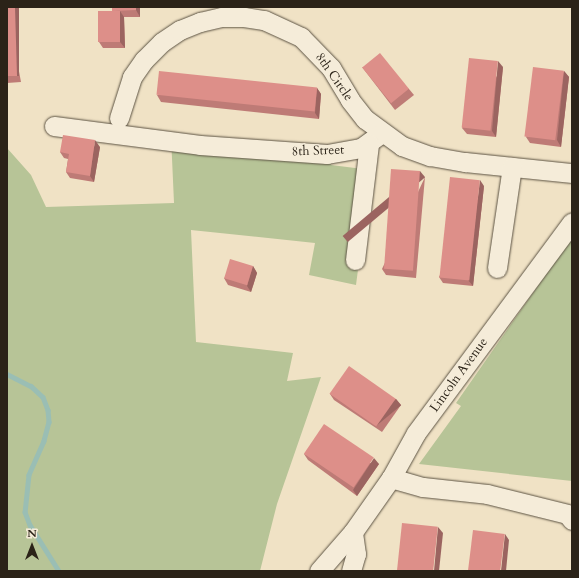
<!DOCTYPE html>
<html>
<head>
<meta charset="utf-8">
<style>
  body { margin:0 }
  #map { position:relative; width:579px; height:578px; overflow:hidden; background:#f0e2c5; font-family:Cardo,serif }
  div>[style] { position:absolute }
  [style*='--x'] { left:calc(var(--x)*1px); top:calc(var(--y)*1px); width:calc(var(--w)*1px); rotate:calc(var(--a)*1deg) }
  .green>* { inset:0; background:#b7c497 }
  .stream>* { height:4.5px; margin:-2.25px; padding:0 2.25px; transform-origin:2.25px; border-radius:2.25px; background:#9abeb4 }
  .roads { filter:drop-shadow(0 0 1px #5c5343) drop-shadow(0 0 1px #5c5343) }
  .minor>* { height:19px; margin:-9.5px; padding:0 9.5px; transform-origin:9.5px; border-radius:9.5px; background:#f5ecd9 }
  .wall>* { inset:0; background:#be7b76 }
  .shaded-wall>* { inset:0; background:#9b6460; transform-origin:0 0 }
  .building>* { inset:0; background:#dd8f89; transform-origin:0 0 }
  span { translate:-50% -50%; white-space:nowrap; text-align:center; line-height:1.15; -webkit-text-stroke:3px #f5ecd9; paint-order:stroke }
  .street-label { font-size:13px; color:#2b2318 }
  .frame { position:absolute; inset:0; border:8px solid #2b2318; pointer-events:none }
  .north { position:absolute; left:12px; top:526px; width:40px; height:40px; -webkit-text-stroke:3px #f5ecd9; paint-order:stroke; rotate:0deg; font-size:11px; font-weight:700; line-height:16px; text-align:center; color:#2b2318 }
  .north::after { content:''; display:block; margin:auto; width:14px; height:18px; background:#2b2318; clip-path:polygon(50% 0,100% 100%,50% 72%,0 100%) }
</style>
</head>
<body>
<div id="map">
  <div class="green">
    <div style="clip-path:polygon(171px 136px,332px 156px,331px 165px,371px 170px,356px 285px,309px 275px,315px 243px,191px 230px,196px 342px,293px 353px,287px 381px,321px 377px,277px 504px,260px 571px,7px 571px,7px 148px,31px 175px,46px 207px,174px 203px)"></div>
    <div style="clip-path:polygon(572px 237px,572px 481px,419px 464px,461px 406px,456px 403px)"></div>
  </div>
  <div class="stream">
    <div style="--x:7;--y:374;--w:27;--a:27"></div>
    <div style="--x:31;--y:386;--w:16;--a:43"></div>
    <div style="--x:43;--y:397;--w:14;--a:69"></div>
    <div style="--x:48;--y:410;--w:12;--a:85"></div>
    <div style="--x:49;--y:422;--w:20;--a:105"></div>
    <div style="--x:44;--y:441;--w:37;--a:114"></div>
    <div style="--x:29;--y:475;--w:37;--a:96"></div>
    <div style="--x:25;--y:512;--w:14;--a:69"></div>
    <div style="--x:30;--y:525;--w:54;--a:57.8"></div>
  </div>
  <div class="roads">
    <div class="minor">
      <div style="--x:119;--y:118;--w:43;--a:-72.4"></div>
      <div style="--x:132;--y:77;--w:21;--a:-55"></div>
      <div style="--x:144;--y:60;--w:25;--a:-45"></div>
      <div style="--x:162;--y:42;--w:22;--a:-34"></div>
      <div style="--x:180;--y:30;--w:22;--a:-22"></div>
      <div style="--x:200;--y:22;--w:23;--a:-13"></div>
      <div style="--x:222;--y:17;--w:22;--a:0"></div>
      <div style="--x:244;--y:17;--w:20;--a:9"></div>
      <div style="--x:264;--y:20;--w:41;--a:24.7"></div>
      <div style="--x:301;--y:37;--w:43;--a:45.9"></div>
      <div style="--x:331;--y:68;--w:37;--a:59"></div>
      <div style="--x:350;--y:100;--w:24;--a:52"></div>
      <div style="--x:365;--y:119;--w:46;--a:36.1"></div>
      <div style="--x:402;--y:146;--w:30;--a:20"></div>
      <div style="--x:430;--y:156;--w:36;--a:10"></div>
      <div style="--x:465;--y:162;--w:108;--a:5.9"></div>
      <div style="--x:54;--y:126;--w:147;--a:7.4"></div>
      <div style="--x:200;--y:145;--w:127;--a:4.1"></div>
      <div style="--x:327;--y:154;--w:35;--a:-10"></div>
      <div style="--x:361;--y:148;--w:26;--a:-36"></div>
      <div style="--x:355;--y:260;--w:117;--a:-83.1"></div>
      <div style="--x:497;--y:268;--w:102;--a:-81.6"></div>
      <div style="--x:391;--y:478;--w:33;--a:16"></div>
      <div style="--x:423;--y:487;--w:64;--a:6.2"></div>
      <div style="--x:487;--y:494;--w:82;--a:14"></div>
      <div style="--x:567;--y:514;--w:8;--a:50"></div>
      <div style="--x:319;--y:571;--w:52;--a:-48.9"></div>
      <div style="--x:353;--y:532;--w:66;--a:-54.9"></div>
      <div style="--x:391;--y:478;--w:51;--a:-60.9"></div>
      <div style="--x:416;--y:433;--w:262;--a:-53.5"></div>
      <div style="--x:351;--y:571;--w:18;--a:-74"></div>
      <div style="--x:356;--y:554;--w:22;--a:-98"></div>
    </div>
  </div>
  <div class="wall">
    <div style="clip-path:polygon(7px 7px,21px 82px,7px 83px)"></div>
    <div style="clip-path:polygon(112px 7px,140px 7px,140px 17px,124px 17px,125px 48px,103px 48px,99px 42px,113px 11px)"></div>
    <div style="clip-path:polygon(362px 67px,409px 89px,414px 95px,395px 110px)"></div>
    <div style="clip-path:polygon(503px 67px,496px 137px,467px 134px,462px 128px)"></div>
    <div style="clip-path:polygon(564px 71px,569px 77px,561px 147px,530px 143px,526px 137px)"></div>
    <div style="clip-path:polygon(317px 88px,321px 94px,319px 119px,161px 102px,157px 95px)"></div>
    <div style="clip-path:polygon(100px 147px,94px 182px,70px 178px,66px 172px,68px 159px,64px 158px,60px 152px)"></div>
    <div style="clip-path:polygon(425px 177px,416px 278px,386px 275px,382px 269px)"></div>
    <div style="clip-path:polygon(484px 186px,473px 286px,443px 283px,439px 277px)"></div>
    <div style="clip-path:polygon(253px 266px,257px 273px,251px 292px,228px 285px,224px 278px)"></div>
    <div style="clip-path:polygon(330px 394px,396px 399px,401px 405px,382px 432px,334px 400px)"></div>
    <div style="clip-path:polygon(304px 454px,379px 464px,357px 496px,308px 460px)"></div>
  </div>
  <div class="shaded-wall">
    <div style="left:15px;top:7px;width:4px;height:69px"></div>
    <div style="clip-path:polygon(136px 7px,140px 7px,140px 17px,136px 10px)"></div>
    <div style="clip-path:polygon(120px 11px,124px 17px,125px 48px,120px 42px)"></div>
    <div style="clip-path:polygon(498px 61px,503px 67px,496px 137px,492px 131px)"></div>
    <div style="clip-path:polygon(564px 71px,569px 77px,561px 147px,557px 140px)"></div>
    <div style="clip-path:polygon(317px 88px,321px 94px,319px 119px,315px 113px)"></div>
    <div style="clip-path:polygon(95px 140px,100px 147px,94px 182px,90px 176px)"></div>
    <div style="left:420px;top:171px;width:8px;height:101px;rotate:50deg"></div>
    <div style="clip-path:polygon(480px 180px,484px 186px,473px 286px,468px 280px)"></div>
    <div style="clip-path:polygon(253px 266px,257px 273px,251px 292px,247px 286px)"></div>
    <div style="left:396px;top:399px;width:8px;height:33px;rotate:50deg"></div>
    <div style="clip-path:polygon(374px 458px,379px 464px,357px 496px,353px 490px)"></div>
    <div style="clip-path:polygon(438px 527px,443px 533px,439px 571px,434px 571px)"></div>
    <div style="clip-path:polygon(505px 534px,509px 540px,506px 571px,501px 571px)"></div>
  </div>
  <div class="building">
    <div style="clip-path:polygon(7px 7px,15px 7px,17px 76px,7px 76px)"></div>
    <div style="clip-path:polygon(112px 7px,136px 7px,136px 10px,112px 11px)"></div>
    <div style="left:98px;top:11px;width:22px;height:31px"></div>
    <div style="left:380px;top:53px;width:46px;height:23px;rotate:51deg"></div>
    <div style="left:469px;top:58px;width:29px;height:70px;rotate:6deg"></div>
    <div style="left:533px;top:67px;width:31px;height:70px;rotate:7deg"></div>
    <div style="left:159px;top:71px;width:159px;height:24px;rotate:6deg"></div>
    <div style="clip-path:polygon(63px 135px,95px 140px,90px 176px,66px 172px,69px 154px,60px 152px)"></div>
    <div style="left:391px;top:169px;width:29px;height:100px;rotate:4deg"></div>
    <div style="left:450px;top:177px;width:30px;height:101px;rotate:6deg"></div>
    <div style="left:230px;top:259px;width:24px;height:20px;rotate:17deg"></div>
    <div style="left:349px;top:366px;width:57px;height:34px;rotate:35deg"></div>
    <div style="left:324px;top:424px;width:60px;height:36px;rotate:34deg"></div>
    <div style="left:402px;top:523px;width:36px;height:48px;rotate:6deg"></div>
    <div style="left:473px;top:530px;width:32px;height:41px;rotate:7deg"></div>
  </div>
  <div class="street-label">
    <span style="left:334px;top:77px;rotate:55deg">8th Circle</span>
    <span style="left:318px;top:151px;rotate:-2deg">8th Street</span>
    <span style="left:459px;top:375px;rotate:-54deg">Lincoln Avenue</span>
  </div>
  <div class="frame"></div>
  <div class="north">N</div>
</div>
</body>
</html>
